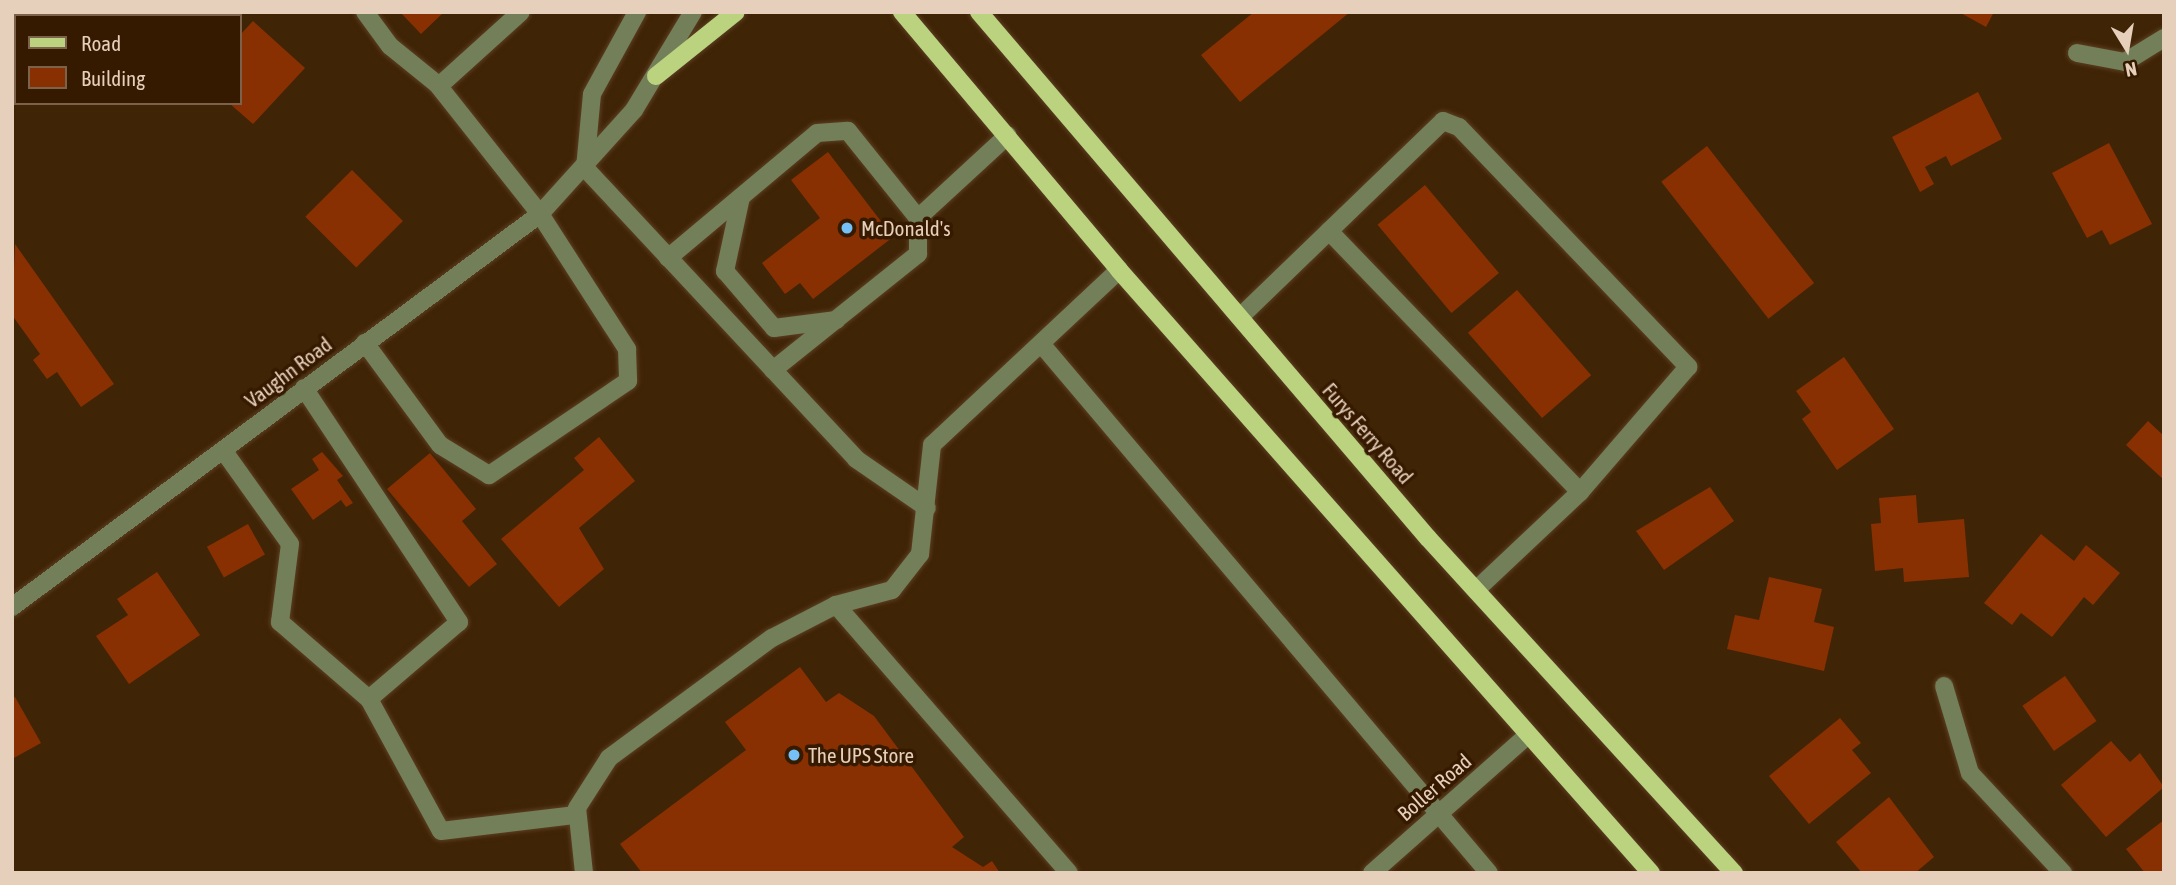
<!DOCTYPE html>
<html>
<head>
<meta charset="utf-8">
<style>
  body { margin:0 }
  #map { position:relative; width:2176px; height:885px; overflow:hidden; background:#402406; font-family:"Asap Condensed",sans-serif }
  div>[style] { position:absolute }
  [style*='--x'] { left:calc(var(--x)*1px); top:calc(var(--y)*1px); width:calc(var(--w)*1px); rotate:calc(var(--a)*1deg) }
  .building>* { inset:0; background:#883002; transform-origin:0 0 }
  .roads { filter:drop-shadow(0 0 2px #5b3f23) drop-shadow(0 0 2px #5b3f23) }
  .minor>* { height:18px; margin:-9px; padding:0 9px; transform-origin:9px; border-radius:9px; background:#737f58 }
  .major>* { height:18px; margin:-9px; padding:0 9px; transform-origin:9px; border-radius:9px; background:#bbd27f }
  .dots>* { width:19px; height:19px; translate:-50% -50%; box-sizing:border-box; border:4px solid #361a00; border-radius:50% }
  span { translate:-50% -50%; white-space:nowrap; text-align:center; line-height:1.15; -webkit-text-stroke:7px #361a00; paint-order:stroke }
  .poi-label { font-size:21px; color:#e6cfbb }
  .left { translate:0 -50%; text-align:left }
  .street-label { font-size:21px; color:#e6cfbb }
  .frame { position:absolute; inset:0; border:14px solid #e6cfbb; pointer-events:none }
  .legend { position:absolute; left:14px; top:14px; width:228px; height:91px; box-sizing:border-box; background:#361a00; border:2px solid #7c624b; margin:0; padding:9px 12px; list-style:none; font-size:21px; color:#e6cfbb }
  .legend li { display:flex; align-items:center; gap:14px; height:35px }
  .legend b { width:35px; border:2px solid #7c624b }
  .north { position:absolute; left:2092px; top:14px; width:70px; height:70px; -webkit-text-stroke:5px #361a00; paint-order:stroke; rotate:169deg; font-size:19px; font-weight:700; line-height:28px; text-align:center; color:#e6cfbb }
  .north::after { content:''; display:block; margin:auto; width:24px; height:32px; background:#e6cfbb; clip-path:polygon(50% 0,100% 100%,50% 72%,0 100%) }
</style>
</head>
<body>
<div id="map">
  <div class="building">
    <div style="clip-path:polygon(24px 12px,96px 12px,21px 16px)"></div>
    <div style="clip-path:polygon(400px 12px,444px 12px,421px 34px)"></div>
    <div style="clip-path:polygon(1254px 12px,1350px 12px,1240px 102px,1201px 55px)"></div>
    <div style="clip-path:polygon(1959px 12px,1994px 12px,1986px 27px)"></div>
    <div style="clip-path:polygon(253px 21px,305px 68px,253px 124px,229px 103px,240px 103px,240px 35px)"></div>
    <div style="clip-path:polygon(1978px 92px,2002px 139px,1951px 166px,1946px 156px,1925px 167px,1934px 184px,1920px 192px,1892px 137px)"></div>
    <div style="clip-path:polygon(2109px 143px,2152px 224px,2110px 245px,2102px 230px,2087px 238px,2052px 173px)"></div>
    <div style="left:1707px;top:146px;width:174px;height:58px;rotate:52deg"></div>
    <div style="clip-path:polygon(828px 152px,893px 237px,813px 299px,800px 283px,785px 294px,762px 263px,820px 218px,791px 180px)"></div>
    <div style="left:352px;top:170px;width:72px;height:66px;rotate:45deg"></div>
    <div style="left:1425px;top:185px;width:115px;height:62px;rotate:50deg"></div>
    <div style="clip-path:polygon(15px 244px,114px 384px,81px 407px,57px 372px,47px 379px,33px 360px,40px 354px,12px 315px)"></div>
    <div style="left:1517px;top:290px;width:113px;height:65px;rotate:49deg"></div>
    <div style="clip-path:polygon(1844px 357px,1894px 429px,1837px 470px,1802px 419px,1811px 412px,1796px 391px)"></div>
    <div style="clip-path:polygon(2148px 421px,2164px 436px,2164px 480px,2126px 445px)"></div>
    <div style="clip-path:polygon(599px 437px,635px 481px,579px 528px,604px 569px,559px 607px,501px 539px,584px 470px,574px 458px)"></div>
    <div style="clip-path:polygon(322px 452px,343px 476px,337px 480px,353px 503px,346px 507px,341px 500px,313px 520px,291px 489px,319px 470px,312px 459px)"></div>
    <div style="clip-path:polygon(430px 453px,476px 509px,462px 521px,497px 564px,469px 587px,387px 489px)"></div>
    <div style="clip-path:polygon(1710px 487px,1734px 521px,1664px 570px,1636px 531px)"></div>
    <div style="clip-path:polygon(1916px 495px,1918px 523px,1964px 519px,1969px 577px,1904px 582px,1903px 568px,1875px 571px,1871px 524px,1881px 523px,1879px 498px)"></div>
    <div style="left:248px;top:524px;width:35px;height:47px;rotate:61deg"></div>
    <div style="clip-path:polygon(2041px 534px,2074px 561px,2086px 545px,2120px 573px,2093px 605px,2084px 597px,2052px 637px,2021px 613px,2012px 625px,1984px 603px)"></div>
    <div style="clip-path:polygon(157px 572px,200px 635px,129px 684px,96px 636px,128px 615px,117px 599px)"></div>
    <div style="clip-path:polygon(1769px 577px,1822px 589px,1814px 622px,1834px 627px,1824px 671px,1727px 649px,1735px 615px,1759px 620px)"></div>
    <div style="clip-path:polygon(800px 667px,826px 702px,839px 693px,874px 716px,964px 837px,952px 847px,983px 867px,992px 861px,1000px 873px,642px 873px,620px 844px,746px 750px,725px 722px)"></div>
    <div style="left:2065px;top:676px;width:55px;height:52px;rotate:55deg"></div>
    <div style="clip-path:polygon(15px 697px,41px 743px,12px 759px,12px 698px)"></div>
    <div style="clip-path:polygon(1840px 718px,1861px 743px,1852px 750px,1871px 773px,1809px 824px,1769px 776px)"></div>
    <div style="clip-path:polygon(2111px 741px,2130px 762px,2140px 753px,2164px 787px,2106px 837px,2061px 785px)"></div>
    <div style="clip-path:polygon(1889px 797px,1934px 857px,1915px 873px,1862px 873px,1836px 842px)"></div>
    <div style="clip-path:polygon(2164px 820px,2164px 873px,2145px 873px,2126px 849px)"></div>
  </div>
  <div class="roads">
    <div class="minor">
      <div style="--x:365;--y:12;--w:42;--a:53.7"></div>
      <div style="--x:390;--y:46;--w:60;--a:39"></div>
      <div style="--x:437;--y:84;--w:166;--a:51.6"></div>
      <div style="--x:540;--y:214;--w:161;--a:57.2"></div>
      <div style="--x:627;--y:349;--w:32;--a:88"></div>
      <div style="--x:628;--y:381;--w:168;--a:145.9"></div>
      <div style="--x:489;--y:475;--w:57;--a:-148.5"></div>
      <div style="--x:440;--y:445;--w:127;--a:-126.3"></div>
      <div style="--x:2077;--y:53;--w:49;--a:10.6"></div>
      <div style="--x:2125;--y:62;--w:46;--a:-31.6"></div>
      <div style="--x:439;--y:86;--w:110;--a:-42.1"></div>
      <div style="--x:585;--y:168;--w:398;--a:47"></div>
      <div style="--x:856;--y:459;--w:86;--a:34.6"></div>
      <div style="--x:585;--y:168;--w:74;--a:-84.6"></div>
      <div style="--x:592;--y:94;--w:94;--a:-61.2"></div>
      <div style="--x:741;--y:197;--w:76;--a:102.2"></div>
      <div style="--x:725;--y:271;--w:75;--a:49.3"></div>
      <div style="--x:774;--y:328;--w:63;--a:-7.4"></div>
      <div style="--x:1329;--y:231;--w:362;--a:46.1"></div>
      <div style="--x:668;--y:258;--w:194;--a:-40"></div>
      <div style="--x:817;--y:133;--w:31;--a:-4"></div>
      <div style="--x:848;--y:131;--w:112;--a:51.2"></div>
      <div style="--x:1240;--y:317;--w:282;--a:-44"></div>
      <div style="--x:1443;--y:121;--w:17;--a:21"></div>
      <div style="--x:1459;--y:127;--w:332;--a:46.3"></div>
      <div style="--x:1688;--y:367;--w:165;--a:130.8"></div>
      <div style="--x:1580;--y:492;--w:143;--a:136.7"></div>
      <div style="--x:1043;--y:346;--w:690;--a:49.76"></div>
      <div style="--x:773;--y:370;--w:186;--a:-38.7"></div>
      <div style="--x:918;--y:254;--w:36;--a:-90"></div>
      <div style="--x:918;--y:218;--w:122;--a:-42.7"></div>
      <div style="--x:304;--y:388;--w:281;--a:56.5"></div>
      <div style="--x:459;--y:622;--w:118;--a:139.5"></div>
      <div style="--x:369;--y:699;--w:150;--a:61.4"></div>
      <div style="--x:441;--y:831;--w:136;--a:-6.8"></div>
      <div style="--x:223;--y:450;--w:115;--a:54.5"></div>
      <div style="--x:290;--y:544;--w:79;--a:97.3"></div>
      <div style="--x:280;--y:622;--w:118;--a:40.9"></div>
      <div style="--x:836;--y:605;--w:355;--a:49"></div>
      <div style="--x:12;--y:607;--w:658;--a:-36.66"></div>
      <div style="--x:540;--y:214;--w:140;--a:-47.9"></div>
      <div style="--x:634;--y:110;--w:114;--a:-59"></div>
      <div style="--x:1944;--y:686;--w:91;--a:73.4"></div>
      <div style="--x:1970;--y:773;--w:137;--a:47.1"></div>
      <div style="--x:584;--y:873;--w:65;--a:-96.1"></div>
      <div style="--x:577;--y:808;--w:59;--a:-57.4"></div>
      <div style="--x:609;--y:758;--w:202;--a:-36.4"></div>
      <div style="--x:772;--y:638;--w:72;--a:-27.3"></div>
      <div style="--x:836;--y:605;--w:58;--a:-15"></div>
      <div style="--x:892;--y:590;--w:46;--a:-52.1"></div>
      <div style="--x:920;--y:554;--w:110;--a:-83.7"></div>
      <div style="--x:932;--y:445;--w:256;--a:-43.1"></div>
      <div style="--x:1372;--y:873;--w:207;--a:-41.5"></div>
    </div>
    <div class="major">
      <div style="--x:902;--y:12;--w:337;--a:49.9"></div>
      <div style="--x:1119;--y:270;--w:804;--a:48.58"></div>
      <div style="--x:979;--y:12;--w:692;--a:49.52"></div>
      <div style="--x:1428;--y:538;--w:454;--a:47.6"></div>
      <div style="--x:656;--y:76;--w:102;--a:-38.7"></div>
    </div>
  </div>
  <div class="dots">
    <div style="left:847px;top:228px;background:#75c0f6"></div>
    <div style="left:794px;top:755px;background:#75c0f6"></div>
  </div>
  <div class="poi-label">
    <span class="left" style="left:861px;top:228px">McDonald's</span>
    <span class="left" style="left:808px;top:755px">The UPS Store</span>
  </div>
  <div class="street-label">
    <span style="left:288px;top:372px;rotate:-37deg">Vaughn Road</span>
    <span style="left:1368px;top:433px;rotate:49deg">Furys Ferry Road</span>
    <span style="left:1434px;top:787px;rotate:-41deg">Boller Road</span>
  </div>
  <div class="frame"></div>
  <ul class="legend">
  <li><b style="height:9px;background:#bbd27f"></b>Road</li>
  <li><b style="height:19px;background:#883002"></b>Building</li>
  </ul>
  <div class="north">N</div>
</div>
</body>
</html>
